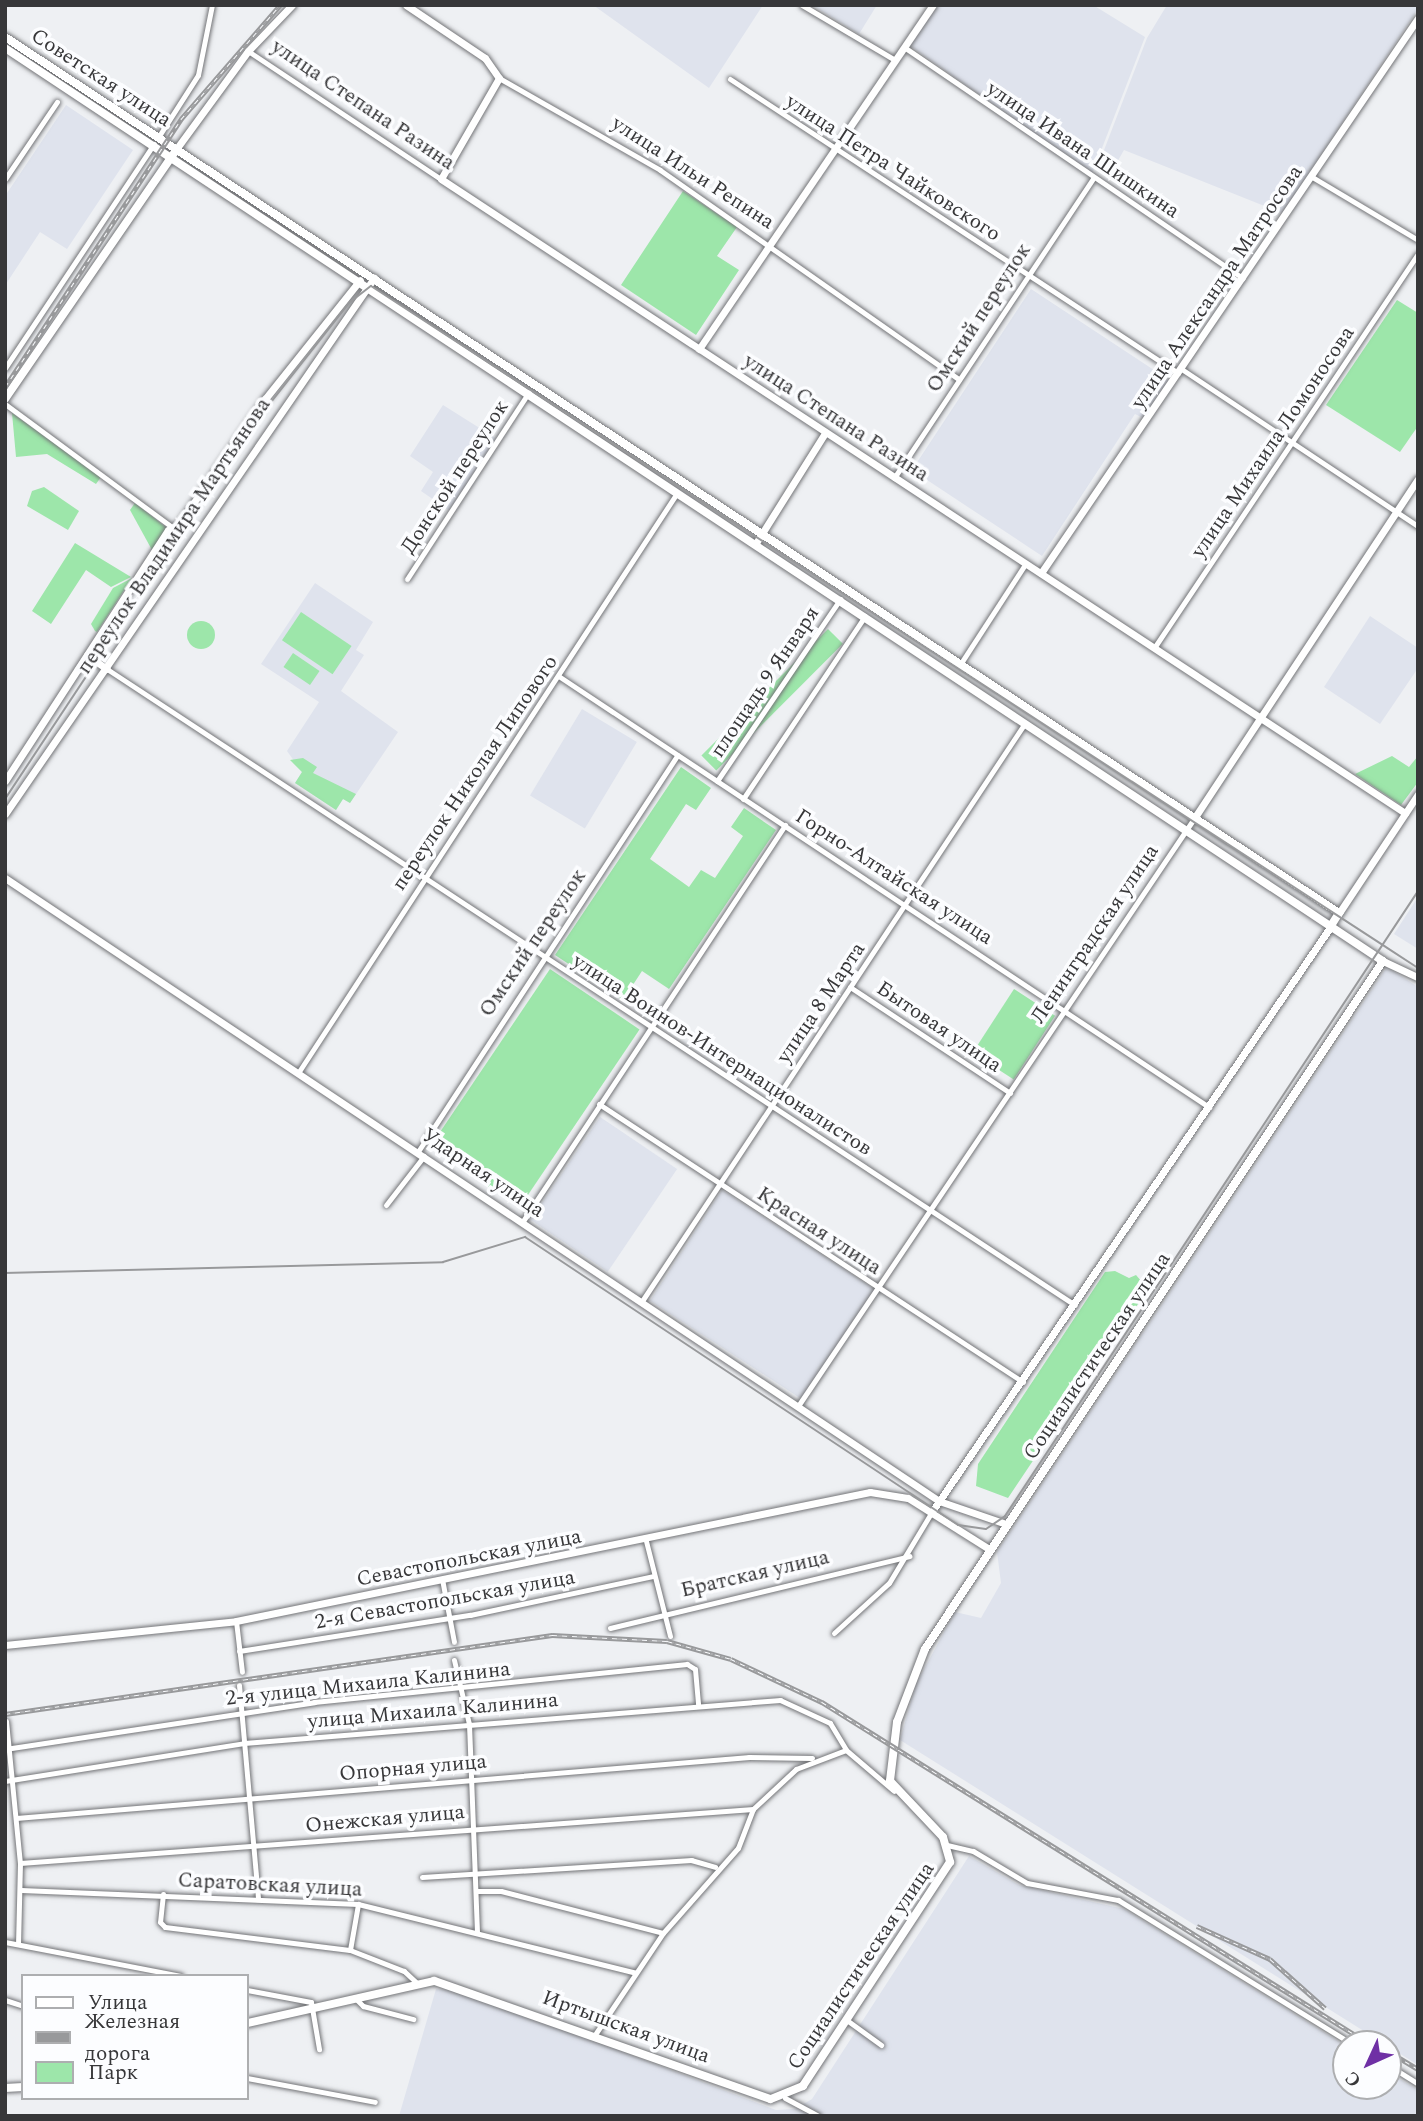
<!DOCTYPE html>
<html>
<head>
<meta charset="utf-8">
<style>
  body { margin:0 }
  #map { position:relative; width:1423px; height:2121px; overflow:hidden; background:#eef0f3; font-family:Spectral,serif }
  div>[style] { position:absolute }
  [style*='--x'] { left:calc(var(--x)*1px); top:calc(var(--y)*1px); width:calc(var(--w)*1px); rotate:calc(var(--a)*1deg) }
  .built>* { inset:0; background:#dfe3ed; transform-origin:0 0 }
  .green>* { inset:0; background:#9de6aa; transform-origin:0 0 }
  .round { border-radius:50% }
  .roads { filter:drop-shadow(0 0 2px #737477) drop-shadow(0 0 2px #737477) }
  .minor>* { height:5px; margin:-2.5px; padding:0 2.5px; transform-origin:2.5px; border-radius:2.5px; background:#fff }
  .tertiary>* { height:7px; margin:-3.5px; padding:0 3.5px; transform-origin:3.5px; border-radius:3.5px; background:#fff }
  .secondary>* { height:8px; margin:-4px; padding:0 4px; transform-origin:4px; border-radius:4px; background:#fff }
  .tram>* { height:2px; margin:-1px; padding:0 1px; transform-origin:1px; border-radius:1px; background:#98999b }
  .rail>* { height:4.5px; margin-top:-2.25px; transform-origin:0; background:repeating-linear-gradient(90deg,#fcfdff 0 5px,#98999b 0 10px); box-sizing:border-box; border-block:2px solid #98999b }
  span { translate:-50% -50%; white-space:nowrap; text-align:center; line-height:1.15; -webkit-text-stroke:7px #fcfdff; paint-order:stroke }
  .street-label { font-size:21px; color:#373739 }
  .frame { position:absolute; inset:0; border:7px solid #373739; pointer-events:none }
  .legend { position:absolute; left:21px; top:1974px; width:228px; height:126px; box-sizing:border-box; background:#fcfdff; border:2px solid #adaeb0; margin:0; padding:9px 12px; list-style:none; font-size:21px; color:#373739 }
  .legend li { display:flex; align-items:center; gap:14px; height:35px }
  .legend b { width:35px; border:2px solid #adaeb0 }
  .north { position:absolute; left:1332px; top:2030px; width:70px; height:70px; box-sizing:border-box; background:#fcfdff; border:2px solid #adaeb0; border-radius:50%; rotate:225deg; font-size:19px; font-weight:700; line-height:28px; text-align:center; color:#373739 }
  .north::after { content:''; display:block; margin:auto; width:24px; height:32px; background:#6f30a5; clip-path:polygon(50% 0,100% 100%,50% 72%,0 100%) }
</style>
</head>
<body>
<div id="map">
  <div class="built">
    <div style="clip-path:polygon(593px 5px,763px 5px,709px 88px)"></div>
    <div style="clip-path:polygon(812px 5px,877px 5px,859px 34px)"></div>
    <div style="clip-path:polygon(935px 5px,1093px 5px,1145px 37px,1092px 174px,909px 45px)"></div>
    <div style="clip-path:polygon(1167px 5px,1418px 5px,1418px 9px,1282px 213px,1124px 150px,1116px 164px,1101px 158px,1147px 38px)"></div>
    <div style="clip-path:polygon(66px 105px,133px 150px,67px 249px,40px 232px,6px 284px,5px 196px)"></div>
    <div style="clip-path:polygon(1031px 289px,1169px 380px,1143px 418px,1135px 414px,1042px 556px,912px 470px)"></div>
    <div style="clip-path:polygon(443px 405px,497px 439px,450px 511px,421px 491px,433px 472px,410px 456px)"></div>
    <div style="clip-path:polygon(315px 583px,373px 622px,356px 650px,364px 655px,341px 691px,398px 732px,350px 803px,343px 799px,336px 810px,295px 783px,302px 772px,287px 751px,319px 702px,261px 664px)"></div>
    <div style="clip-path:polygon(1370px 616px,1418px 648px,1418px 668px,1380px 724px,1324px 687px)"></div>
    <div style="left:582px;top:709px;width:64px;height:101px;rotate:31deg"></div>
    <div style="clip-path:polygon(1418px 897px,1418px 949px,1394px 934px)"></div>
    <div style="clip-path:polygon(1387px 967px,1418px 987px,1418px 2065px,900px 1740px,916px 1684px,955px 1612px,981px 1618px,1001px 1583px,997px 1552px)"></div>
    <div style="left:600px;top:1117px;width:93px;height:124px;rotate:34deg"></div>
    <div style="left:722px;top:1190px;width:184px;height:132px;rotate:33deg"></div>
    <div style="clip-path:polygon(969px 1856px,1019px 1885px,1124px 1909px,1346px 2046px,1346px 2086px,1388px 2086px,1388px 2072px,1418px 2090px,1418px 2116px,399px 2116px,436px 1989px,463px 1991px,776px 2110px,795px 2109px,812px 2099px)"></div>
  </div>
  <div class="green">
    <div style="clip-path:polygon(683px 191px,737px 227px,717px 256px,739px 270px,696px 335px,621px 285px)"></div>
    <div style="clip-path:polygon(1397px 300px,1418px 313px,1418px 426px,1400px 452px,1326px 405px)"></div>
    <div style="clip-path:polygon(12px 413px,101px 477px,96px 484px,47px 454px,16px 457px)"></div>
    <div style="clip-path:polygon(44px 487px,79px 511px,68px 530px,27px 506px,32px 491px)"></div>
    <div style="clip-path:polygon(135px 503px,167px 528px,152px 550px,130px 510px)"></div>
    <div style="clip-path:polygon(75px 543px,131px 577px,111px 587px,86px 570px,51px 624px,32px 611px)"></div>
    <div style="clip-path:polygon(132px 578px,97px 632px,95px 631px,91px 624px,113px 588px)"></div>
    <div style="left:301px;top:612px;width:61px;height:34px;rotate:34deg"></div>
    <div class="round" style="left:187px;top:621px;width:28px;height:28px"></div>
    <div style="left:828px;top:629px;width:21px;height:179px;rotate:45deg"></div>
    <div style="left:293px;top:653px;width:32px;height:17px;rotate:34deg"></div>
    <div style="clip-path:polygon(1392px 756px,1409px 767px,1418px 756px,1418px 782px,1401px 805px,1355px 774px)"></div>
    <div style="clip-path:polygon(303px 758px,317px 767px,313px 773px,356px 794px,350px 803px,343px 799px,336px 810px,295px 783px,302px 772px,290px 760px)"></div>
    <div style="clip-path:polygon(681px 767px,711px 788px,696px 810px,686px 804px,650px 859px,689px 887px,701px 870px,715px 878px,743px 836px,731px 827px,744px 808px,776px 830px,669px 989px,642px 971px,623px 1000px,555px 955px)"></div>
    <div style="left:550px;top:969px;width:108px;height:215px;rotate:34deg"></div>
    <div style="left:1014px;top:989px;width:49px;height:76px;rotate:33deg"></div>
    <div style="clip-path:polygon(1115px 1271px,1129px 1278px,1136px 1275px,1148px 1289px,1008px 1498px,976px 1486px,978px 1464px,1105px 1272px)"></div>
  </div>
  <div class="roads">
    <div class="minor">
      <div style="--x:802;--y:5;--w:108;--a:30.6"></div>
      <div style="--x:904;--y:47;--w:410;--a:34.3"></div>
      <div style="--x:248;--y:51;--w:232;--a:33.6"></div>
      <div style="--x:499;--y:78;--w:185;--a:29.7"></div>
      <div style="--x:660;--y:170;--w:365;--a:35"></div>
      <div style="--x:730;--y:79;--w:536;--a:33.27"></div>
      <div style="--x:159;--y:136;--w:72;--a:-57.4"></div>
      <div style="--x:198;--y:75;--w:71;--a:-78.7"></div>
      <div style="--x:1312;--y:177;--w:123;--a:30.7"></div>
      <div style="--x:5;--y:179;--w:93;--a:-56"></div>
      <div style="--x:5;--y:368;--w:269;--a:-56.4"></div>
      <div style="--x:1183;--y:370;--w:282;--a:33.6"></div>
      <div style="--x:5;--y:404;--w:209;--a:36.4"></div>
      <div style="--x:894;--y:478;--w:361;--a:-56.4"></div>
      <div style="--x:407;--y:579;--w:223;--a:-56.9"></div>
      <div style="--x:1154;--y:648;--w:474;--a:-56.2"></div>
      <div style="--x:961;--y:663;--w:119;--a:-57"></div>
      <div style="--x:107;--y:669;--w:1158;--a:33.31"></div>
      <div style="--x:560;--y:677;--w:779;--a:33.53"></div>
      <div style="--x:717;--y:781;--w:220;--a:-55.9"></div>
      <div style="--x:743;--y:799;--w:220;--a:-56.3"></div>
      <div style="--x:850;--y:987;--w:192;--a:33.5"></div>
      <div style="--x:298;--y:1073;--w:693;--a:-56.84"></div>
      <div style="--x:599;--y:1104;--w:507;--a:33.25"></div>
      <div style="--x:419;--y:1150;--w:472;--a:-56.8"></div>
      <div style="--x:386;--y:1205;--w:62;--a:-52.2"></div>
      <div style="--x:523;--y:1221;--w:475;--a:-56.5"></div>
      <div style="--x:642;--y:1301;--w:693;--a:-56.47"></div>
      <div style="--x:798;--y:1406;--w:710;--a:-56.02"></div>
      <div style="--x:646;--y:1541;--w:98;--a:75.8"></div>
      <div style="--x:442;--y:1579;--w:64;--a:79.2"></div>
      <div style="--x:236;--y:1621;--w:51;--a:83.3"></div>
      <div style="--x:610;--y:1628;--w:308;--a:-13.5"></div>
      <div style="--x:834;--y:1633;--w:74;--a:-42.3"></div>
      <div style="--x:889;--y:1583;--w:82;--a:-59"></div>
      <div style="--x:239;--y:1651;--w:234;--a:-8.9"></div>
      <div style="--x:470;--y:1615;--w:188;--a:-12"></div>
      <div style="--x:454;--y:1660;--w:66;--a:76.8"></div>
      <div style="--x:469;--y:1724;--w:208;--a:87.8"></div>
      <div style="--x:239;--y:1685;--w:215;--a:84.9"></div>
      <div style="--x:6;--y:1721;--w:143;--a:84.4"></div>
      <div style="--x:20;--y:1863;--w:81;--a:91.4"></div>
      <div style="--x:5;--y:1749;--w:313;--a:-8.6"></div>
      <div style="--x:314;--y:1702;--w:375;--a:-5.8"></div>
      <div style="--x:687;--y:1664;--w:9;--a:32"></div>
      <div style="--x:695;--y:1669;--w:37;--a:85"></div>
      <div style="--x:5;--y:1781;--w:242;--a:-9"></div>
      <div style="--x:244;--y:1743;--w:538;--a:-4.59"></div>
      <div style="--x:780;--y:1700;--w:55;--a:24.7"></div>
      <div style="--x:830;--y:1723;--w:31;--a:59"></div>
      <div style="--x:16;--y:1818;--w:736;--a:-4.76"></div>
      <div style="--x:749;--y:1757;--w:63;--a:0.9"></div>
      <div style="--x:947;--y:1845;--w:27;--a:13"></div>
      <div style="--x:973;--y:1851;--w:63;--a:30.7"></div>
      <div style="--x:1027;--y:1883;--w:93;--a:10.6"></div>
      <div style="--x:1118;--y:1900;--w:275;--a:31.6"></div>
      <div style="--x:20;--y:1863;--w:735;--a:-4.21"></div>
      <div style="--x:422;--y:1877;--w:270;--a:-3.6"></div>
      <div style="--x:691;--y:1860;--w:25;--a:16"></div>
      <div style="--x:21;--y:1890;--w:337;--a:2.4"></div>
      <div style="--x:358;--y:1904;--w:286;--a:13.9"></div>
      <div style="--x:477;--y:1891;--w:24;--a:0"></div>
      <div style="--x:501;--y:1891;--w:167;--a:14.5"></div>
      <div style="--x:163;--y:1894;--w:28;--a:96"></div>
      <div style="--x:160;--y:1922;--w:7;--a:45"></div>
      <div style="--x:165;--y:1927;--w:186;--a:7.1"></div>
      <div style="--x:350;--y:1950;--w:58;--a:21.3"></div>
      <div style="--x:404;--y:1971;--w:18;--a:43"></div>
      <div style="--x:5;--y:1942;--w:179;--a:10.9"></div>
      <div style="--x:350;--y:1950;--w:47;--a:-80.1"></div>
      <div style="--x:247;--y:1990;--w:65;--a:10.6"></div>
      <div style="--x:311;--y:2002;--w:48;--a:80.3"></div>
      <div style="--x:356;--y:1999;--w:10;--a:45"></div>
      <div style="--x:363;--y:2006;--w:52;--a:14.6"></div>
      <div style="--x:5;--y:2000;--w:19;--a:18"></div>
      <div style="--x:848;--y:2021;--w:41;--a:36"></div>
      <div style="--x:596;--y:2033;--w:120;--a:-56.2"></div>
      <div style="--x:663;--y:1933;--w:113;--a:-48.6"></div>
      <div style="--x:738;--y:1848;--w:42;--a:-69"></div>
      <div style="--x:753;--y:1809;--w:59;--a:-42.9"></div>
      <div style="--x:796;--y:1769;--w:53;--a:-20.8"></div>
      <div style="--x:846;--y:1750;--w:63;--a:40.5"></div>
      <div style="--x:1388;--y:2065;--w:36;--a:32"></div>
      <div style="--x:247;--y:2078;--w:130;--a:10.6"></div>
      <div style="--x:785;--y:2098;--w:38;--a:28"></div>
    </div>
    <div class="tertiary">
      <div style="--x:406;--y:5;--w:95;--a:33.9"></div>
      <div style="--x:485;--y:58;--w:24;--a:55"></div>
      <div style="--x:499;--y:78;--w:116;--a:119.9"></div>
      <div style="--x:441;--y:179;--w:1154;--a:33.33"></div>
      <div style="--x:177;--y:148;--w:120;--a:-53.8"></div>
      <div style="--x:248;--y:51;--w:64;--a:-46.3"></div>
      <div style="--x:699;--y:349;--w:416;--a:-55.8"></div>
      <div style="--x:756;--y:543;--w:130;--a:-57.9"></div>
      <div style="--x:1041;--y:573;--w:671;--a:-55.81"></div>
      <div style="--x:87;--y:655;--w:24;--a:35"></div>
      <div style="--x:5;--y:781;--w:299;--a:-57"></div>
      <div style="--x:168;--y:530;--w:13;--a:-29"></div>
      <div style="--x:179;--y:524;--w:152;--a:-55.5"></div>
      <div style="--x:265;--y:399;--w:152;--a:-51.4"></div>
      <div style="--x:5;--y:814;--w:651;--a:-55.46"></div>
      <div style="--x:1195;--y:817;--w:405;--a:-56.6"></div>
      <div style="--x:5;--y:878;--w:1123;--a:33.7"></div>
      <div style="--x:939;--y:1501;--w:71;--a:18.9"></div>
      <div style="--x:1339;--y:913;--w:143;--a:-56.4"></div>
      <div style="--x:1383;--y:961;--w:38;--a:25"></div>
      <div style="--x:931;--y:1513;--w:710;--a:-55.73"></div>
      <div style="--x:5;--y:1645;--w:232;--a:-5.9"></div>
      <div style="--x:236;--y:1621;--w:647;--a:-11.5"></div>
      <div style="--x:870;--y:1492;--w:38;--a:9"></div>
      <div style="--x:908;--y:1498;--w:96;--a:32.2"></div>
    </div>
    <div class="secondary">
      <div style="--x:5;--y:37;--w:1596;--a:33.29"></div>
      <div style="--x:1339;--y:913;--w:15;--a:122"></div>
      <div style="--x:5;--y:48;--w:1653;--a:33.53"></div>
      <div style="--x:1383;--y:961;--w:827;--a:123.65"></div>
      <div style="--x:925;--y:1649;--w:78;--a:111"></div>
      <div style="--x:897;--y:1722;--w:59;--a:96.8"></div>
      <div style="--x:890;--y:1781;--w:77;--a:46.6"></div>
      <div style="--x:943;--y:1837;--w:26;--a:74"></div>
      <div style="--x:950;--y:1862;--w:268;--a:123.3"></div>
      <div style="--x:803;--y:2086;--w:35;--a:158"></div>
      <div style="--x:770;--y:2099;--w:356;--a:-160.6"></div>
      <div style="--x:434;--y:1981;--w:192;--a:167.3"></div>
      <div style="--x:5;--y:399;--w:298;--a:-55.5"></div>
      <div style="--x:5;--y:2088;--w:18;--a:-3"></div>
    </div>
  </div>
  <div class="tram">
    <div style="--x:5;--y:799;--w:449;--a:-56.5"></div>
    <div style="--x:253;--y:425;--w:155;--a:-51.8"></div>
    <div style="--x:349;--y:303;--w:28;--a:-38"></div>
    <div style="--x:371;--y:286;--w:1250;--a:33.08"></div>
    <div style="--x:5;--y:1273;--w:438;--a:-1.4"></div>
    <div style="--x:443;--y:1262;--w:86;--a:-17"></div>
    <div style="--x:525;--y:1237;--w:520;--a:33.63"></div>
    <div style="--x:958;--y:1525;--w:28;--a:8"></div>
    <div style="--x:986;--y:1529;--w:23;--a:-34"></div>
    <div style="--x:1005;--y:1516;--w:749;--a:-56.54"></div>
  </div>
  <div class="rail">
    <div style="--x:5;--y:387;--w:321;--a:-56.7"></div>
    <div style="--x:181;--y:119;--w:151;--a:-49"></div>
    <div style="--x:5;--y:1714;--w:553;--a:-8.22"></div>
    <div style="--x:552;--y:1635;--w:115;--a:3"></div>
    <div style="--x:667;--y:1641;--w:66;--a:15.7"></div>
    <div style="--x:731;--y:1659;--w:101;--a:25.3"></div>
    <div style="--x:822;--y:1702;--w:646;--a:31.97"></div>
    <div style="--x:1197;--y:1926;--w:80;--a:24.3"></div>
    <div style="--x:1270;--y:1959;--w:74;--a:41.7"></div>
    <div style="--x:1388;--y:2051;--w:35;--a:31"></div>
  </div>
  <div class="street-label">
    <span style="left:101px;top:78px;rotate:33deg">Советская улица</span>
    <span style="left:363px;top:105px;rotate:34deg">улица Степана Разина</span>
    <span style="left:1083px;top:150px;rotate:34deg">улица Ивана Шишкина</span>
    <span style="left:893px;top:168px;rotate:33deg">улица Петра Чайковского</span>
    <span style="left:693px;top:173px;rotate:33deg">улица Ильи Репина</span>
    <span style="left:1217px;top:287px;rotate:-56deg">улица Александра Матросова</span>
    <span style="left:979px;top:318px;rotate:-57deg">Омский переулок</span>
    <span style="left:836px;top:418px;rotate:33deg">улица Степана Разина</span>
    <span style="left:1273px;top:442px;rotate:-56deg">улица Михаила Ломоносова</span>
    <span style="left:455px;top:477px;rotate:-57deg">Донской переулок</span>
    <span style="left:174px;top:536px;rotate:-56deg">переулок Владимира Мартьянова</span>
    <span style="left:765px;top:682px;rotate:-56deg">площадь 9 Января</span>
    <span style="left:475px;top:773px;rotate:-56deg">переулок Николая Липового</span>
    <span style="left:894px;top:877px;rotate:33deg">Горно-Алтайская улица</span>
    <span style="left:1095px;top:934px;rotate:-56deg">Ленинградская улица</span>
    <span style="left:533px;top:943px;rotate:-56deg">Омский переулок</span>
    <span style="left:821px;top:1003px;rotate:-56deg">улица 8 Марта</span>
    <span style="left:939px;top:1027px;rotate:34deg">Бытовая улица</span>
    <span style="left:722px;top:1055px;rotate:33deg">улица Воинов-Интернационалистов</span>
    <span style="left:483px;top:1173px;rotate:34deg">Ударная улица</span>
    <span style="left:819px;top:1231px;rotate:33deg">Красная улица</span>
    <span style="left:1097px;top:1356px;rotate:-56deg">Социалистическая улица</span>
    <span style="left:469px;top:1558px;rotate:-11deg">Севастопольская улица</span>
    <span style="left:755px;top:1574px;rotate:-13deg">Братская улица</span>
    <span style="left:445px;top:1600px;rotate:-10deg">2-я Севастопольская улица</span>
    <span style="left:368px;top:1684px;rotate:-6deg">2-я улица Михаила Калинина</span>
    <span style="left:433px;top:1711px;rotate:-5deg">улица Михаила Калинина</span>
    <span style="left:413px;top:1768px;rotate:-5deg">Опорная улица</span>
    <span style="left:385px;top:1819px;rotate:-5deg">Онежская улица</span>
    <span style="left:270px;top:1885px;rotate:3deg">Саратовская улица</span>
    <span style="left:861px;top:1966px;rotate:-56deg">Социалистическая улица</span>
    <span style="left:626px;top:2027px;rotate:20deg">Иртышская улица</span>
  </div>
  <div class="frame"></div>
  <ul class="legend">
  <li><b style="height:9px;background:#fff"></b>Улица</li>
  <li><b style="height:9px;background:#98999b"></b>Железная дорога</li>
  <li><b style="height:19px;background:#9de6aa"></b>Парк</li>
  </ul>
  <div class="north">С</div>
</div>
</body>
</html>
